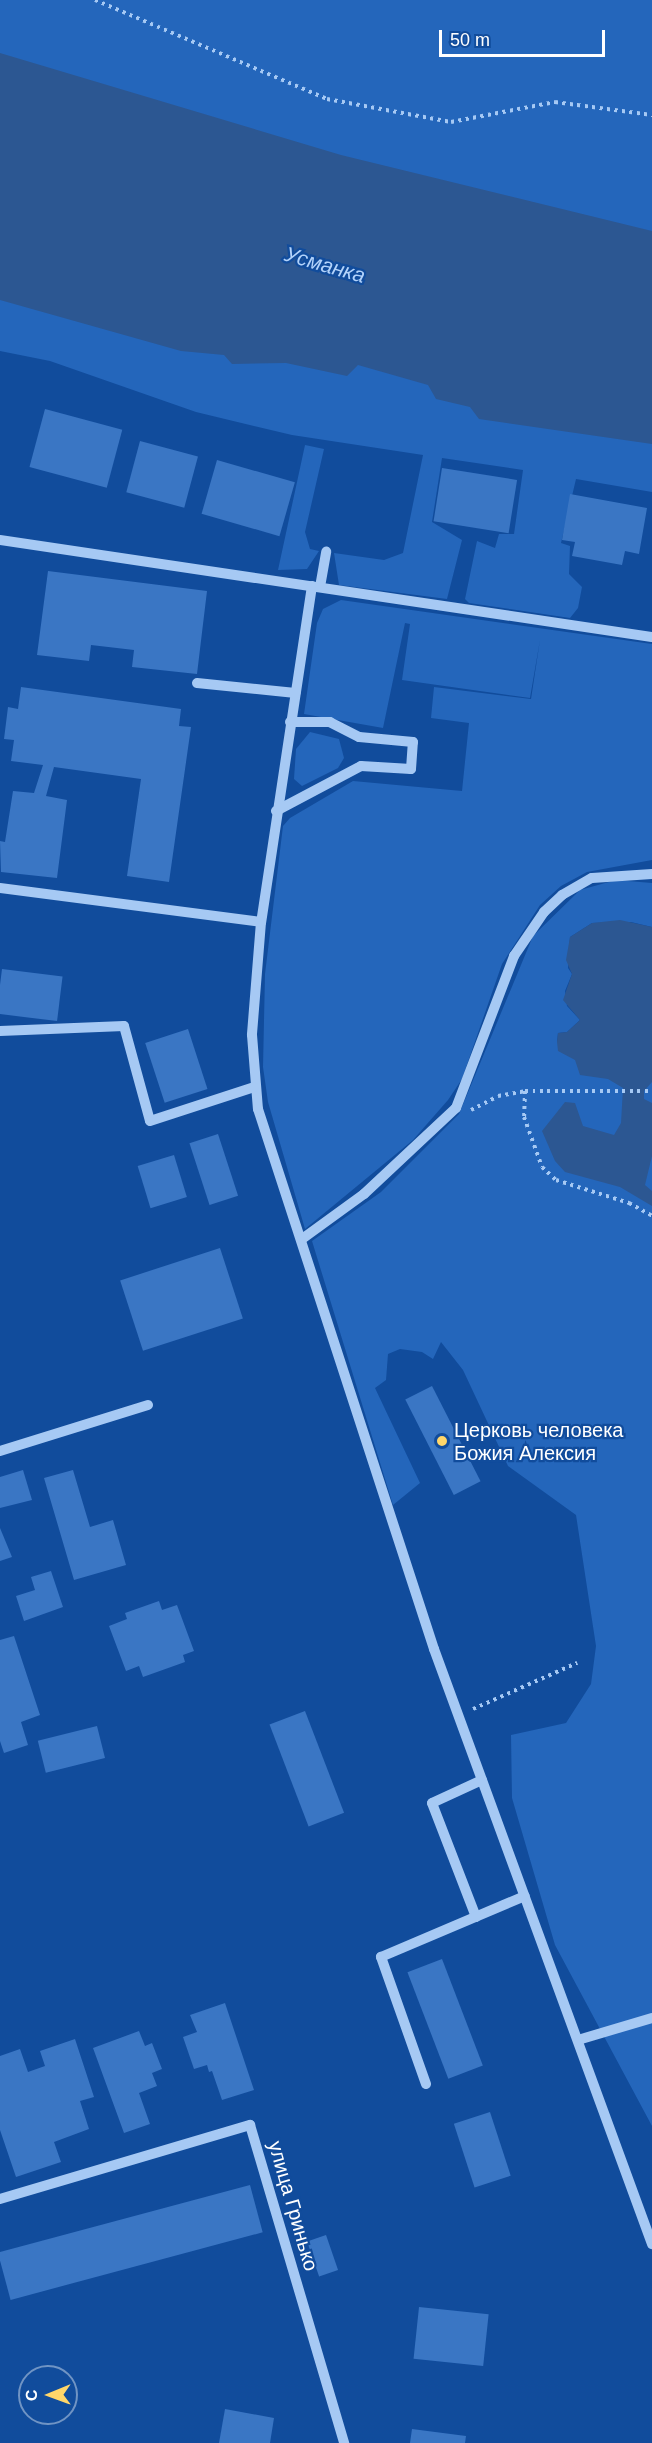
<!DOCTYPE html>
<html>
<head>
<meta charset="utf-8">
<style>
  body { margin:0 }
  #map { position:relative; width:652px; height:2443px; overflow:hidden; background:#114c9c; font-family:Helvetica,sans-serif }
  div>[style] { position:absolute }
  [style*='--x'] { left:calc(var(--x)*1px); top:calc(var(--y)*1px); width:calc(var(--w)*1px); rotate:calc(var(--a)*1deg) }
  .green>* { inset:0; background:#2466bb }
  .water>* { inset:0; background:#2c5792 }
  .building>* { inset:0; background:#3a76c4; transform-origin:0 0 }
  .path>* { height:4px; margin-top:-2px; transform-origin:0; background:repeating-linear-gradient(90deg,#a6c9f4 0 3px,transparent 0 7.5px) }
  .minor>* { height:10px; margin:-5px; padding:0 5px; transform-origin:5px; border-radius:5px; background:#a6c9f4 }
  .dots>* { width:16px; height:16px; translate:-50% -50%; box-sizing:border-box; border:3px solid #114c9c; border-radius:50% }
  span { translate:-50% -50%; white-space:nowrap; text-align:center; line-height:1.15; -webkit-text-stroke:4.5px #114c9c; paint-order:stroke }
  .poi-label { font-size:20px; color:#fff }
  .left { translate:0 -50%; text-align:left }
  .street-label { font-size:20px; color:#fff }
  .water-label { font-size:21px; color:#b3d3fb; font-style:italic }
  .north { position:absolute; left:18px; top:2365px; width:60px; height:60px; box-sizing:border-box; background:#114c9c; border:2px solid #7094c4; border-radius:50%; rotate:269deg; font-size:16px; font-weight:700; line-height:24px; text-align:center; color:#fff }
  .north::after { content:''; display:block; margin:auto; width:21px; height:27px; background:#ffd66a; clip-path:polygon(50% 0,100% 100%,50% 72%,0 100%) }
  .scale { position:absolute; left:439px; top:30px; width:166px; height:27px; box-sizing:border-box; border:3px solid #fff; border-top:0; padding-left:8px; font-size:18px; line-height:21px; white-space:nowrap; color:#fff; -webkit-text-stroke:4px #114c9c; paint-order:stroke }
</style>
</head>
<body>
<div id="map">
  <div class="green">
    <div style="clip-path:polygon(0 0,652px 0,652px 492px,576px 479px,561px 543px,570px 546px,569px 574px,582px 587px,578px 608px,570px 618px,469px 603px,465px 599px,477px 541px,495px 548px,499px 534px,514px 534px,523px 470px,442px 458px,432px 522px,462px 540px,447px 599px,339px 585px,334px 553px,384px 560px,403px 553px,423px 455px,292px 435px,196px 412px,50px 361px,0 351px)"></div>
    <div style="clip-path:polygon(305px 445px,324px 449px,305px 532px,310px 549px,319px 551px,307px 569px,278px 570px)"></div>
    <div style="clip-path:polygon(341px 600px,652px 644px,652px 860px,587px 872px,561px 886px,540px 905px,502px 964px,462px 1079px,448px 1100px,413px 1140px,305px 1229px,268px 1102px,263px 1067px,265px 974px,283px 826px,290px 818px,353px 781px,462px 791px,469px 723px,431px 718px,434px 687px,531px 699px,540px 640px,530px 698px,402px 680px,410px 624px,405px 623px,383px 728px,304px 714px,317px 623px,323px 609px)"></div>
    <div style="clip-path:polygon(310px 732px,339px 739px,344px 758px,338px 768px,302px 786px,294px 779px,296px 749px)"></div>
    <div style="clip-path:polygon(616px 880px,652px 883px,652px 927px,631px 922px,592px 923px,570px 937px,568px 968px,572px 974px,565px 991px,567px 1006px,580px 1020px,567px 1032px,558px 1033px,557px 1042px,652px 1004px,652px 2126px,555px 1945px,512px 1798px,511px 1735px,566px 1723px,591px 1684px,596px 1646px,576px 1515px,508px 1466px,463px 1370px,441px 1342px,433px 1359px,422px 1352px,400px 1349px,388px 1354px,386px 1380px,375px 1388px,420px 1483px,393px 1505px,312px 1241px,381px 1192px,459px 1114px,533px 936px,580px 890px)"></div>
  </div>
  <div class="water">
    <div style="clip-path:polygon(0 53px,341px 155px,652px 231px,652px 444px,479px 419px,470px 407px,436px 399px,428px 385px,358px 365px,347px 376px,286px 363px,232px 364px,224px 355px,181px 351px,0 300px)"></div>
    <div style="clip-path:polygon(620px 920px,652px 927px,652px 1082px,644px 1091px,644px 1099px,652px 1103px,652px 1156px,645px 1185px,652px 1191px,652px 1206px,620px 1187px,565px 1172px,555px 1161px,542px 1131px,565px 1102px,575px 1103px,583px 1126px,614px 1135px,621px 1123px,623px 1088px,608px 1079px,580px 1075px,575px 1060px,558px 1051px,557px 1042px,558px 1033px,567px 1032px,580px 1020px,563px 1000px,572px 974px,566px 960px,570px 937px,592px 923px)"></div>
  </div>
  <div class="building">
    <div style="left:45px;top:409px;width:80px;height:60px;rotate:15deg"></div>
    <div style="left:140px;top:441px;width:60px;height:53px;rotate:15deg"></div>
    <div style="left:217px;top:460px;width:81px;height:56px;rotate:16deg"></div>
    <div style="left:442px;top:468px;width:76px;height:54px;rotate:9deg"></div>
    <div style="clip-path:polygon(570px 494px,647px 508px,639px 554px,625px 551px,622px 565px,572px 556px,575px 542px,562px 540px)"></div>
    <div style="clip-path:polygon(48px 571px,207px 591px,197px 674px,132px 667px,134px 650px,91px 645px,89px 661px,37px 655px)"></div>
    <div style="clip-path:polygon(21px 687px,181px 709px,179px 726px,191px 727px,169px 882px,127px 876px,141px 779px,54px 767px,46px 796px,67px 800px,57px 878px,1px 872px,0 841px,5px 842px,13px 791px,34px 793px,43px 765px,11px 761px,14px 740px,4px 739px,8px 707px,18px 709px)"></div>
    <div style="left:2px;top:969px;width:61px;height:45px;rotate:7deg"></div>
    <div style="left:188px;top:1029px;width:63px;height:45px;rotate:72deg"></div>
    <div style="left:218px;top:1134px;width:65px;height:30px;rotate:72deg"></div>
    <div style="left:174px;top:1155px;width:44px;height:38px;rotate:73deg"></div>
    <div style="left:220px;top:1248px;width:74px;height:105px;rotate:72deg"></div>
    <div style="left:432px;top:1386px;width:107px;height:30px;rotate:63deg"></div>
    <div style="clip-path:polygon(23px 1470px,32px 1500px,0 1508px,0 1477px)"></div>
    <div style="clip-path:polygon(73px 1470px,90px 1527px,113px 1520px,126px 1565px,74px 1580px,44px 1478px)"></div>
    <div style="clip-path:polygon(0 1528px,12px 1557px,0 1561px)"></div>
    <div style="clip-path:polygon(51px 1571px,63px 1607px,24px 1621px,16px 1596px,35px 1590px,31px 1577px)"></div>
    <div style="clip-path:polygon(159px 1601px,162px 1610px,177px 1605px,194px 1651px,183px 1655px,185px 1662px,143px 1677px,139px 1666px,126px 1671px,109px 1626px,127px 1619px,125px 1613px)"></div>
    <div style="clip-path:polygon(14px 1636px,40px 1715px,21px 1722px,28px 1745px,4px 1753px,0 1741px,0 1640px)"></div>
    <div style="left:305px;top:1711px;width:109px;height:38px;rotate:69deg"></div>
    <div style="left:97px;top:1726px;width:33px;height:61px;rotate:76deg"></div>
    <div style="left:442px;top:1959px;width:114px;height:37px;rotate:69deg"></div>
    <div style="clip-path:polygon(225px 2003px,254px 2090px,222px 2100px,212px 2071px,209px 2072px,207px 2065px,194px 2069px,183px 2037px,197px 2032px,190px 2015px)"></div>
    <div style="clip-path:polygon(139px 2031px,145px 2046px,152px 2043px,162px 2069px,152px 2073px,157px 2086px,139px 2093px,150px 2124px,124px 2133px,93px 2048px)"></div>
    <div style="clip-path:polygon(75px 2039px,94px 2097px,80px 2101px,89px 2129px,54px 2142px,61px 2162px,16px 2177px,0 2130px,0 2056px,20px 2049px,28px 2072px,45px 2066px,40px 2051px)"></div>
    <div style="left:490px;top:2112px;width:67px;height:38px;rotate:72deg"></div>
    <div style="left:250px;top:2185px;width:49px;height:261px;rotate:75deg"></div>
    <div style="left:326px;top:2235px;width:37px;height:20px;rotate:71deg"></div>
    <div style="left:419px;top:2307px;width:70px;height:52px;rotate:6deg"></div>
    <div style="clip-path:polygon(225px 2409px,274px 2418px,270px 2443px,219px 2443px)"></div>
    <div style="clip-path:polygon(412px 2429px,466px 2436px,465px 2443px,410px 2443px)"></div>
  </div>
  <div class="path">
    <div style="--x:95;--y:0;--w:252;--a:23.1"></div>
    <div style="--x:327;--y:99;--w:126;--a:10.5"></div>
    <div style="--x:451;--y:122;--w:106;--a:-10.9"></div>
    <div style="--x:555;--y:102;--w:98;--a:7.6"></div>
    <div style="--x:525;--y:1091;--w:26;--a:92"></div>
    <div style="--x:524;--y:1117;--w:53;--a:70.2"></div>
    <div style="--x:542;--y:1167;--w:19;--a:43"></div>
    <div style="--x:556;--y:1180;--w:77;--a:17.5"></div>
    <div style="--x:629;--y:1203;--w:26;--a:29"></div>
    <div style="--x:471;--y:1110;--w:30;--a:-27"></div>
    <div style="--x:498;--y:1096;--w:27;--a:-10"></div>
    <div style="--x:525;--y:1091;--w:127;--a:0"></div>
    <div style="--x:473;--y:1709;--w:114;--a:-23.9"></div>
  </div>
  <div class="minor">
    <div style="--x:0;--y:540;--w:659;--a:8.46"></div>
    <div style="--x:312;--y:586;--w:340;--a:98.6"></div>
    <div style="--x:261;--y:922;--w:113;--a:94.6"></div>
    <div style="--x:252;--y:1035;--w:74;--a:85.4"></div>
    <div style="--x:258;--y:1109;--w:568;--a:71.95"></div>
    <div style="--x:434;--y:1649;--w:634;--a:69.88"></div>
    <div style="--x:320;--y:587;--w:36;--a:-80"></div>
    <div style="--x:197;--y:683;--w:99;--a:5.8"></div>
    <div style="--x:276;--y:811;--w:96;--a:-27.9"></div>
    <div style="--x:361;--y:766;--w:50;--a:3.4"></div>
    <div style="--x:411;--y:769;--w:27;--a:-86"></div>
    <div style="--x:413;--y:742;--w:54;--a:-174.7"></div>
    <div style="--x:359;--y:737;--w:33;--a:-153"></div>
    <div style="--x:330;--y:722;--w:40;--a:180"></div>
    <div style="--x:0;--y:888;--w:263;--a:7.4"></div>
    <div style="--x:0;--y:1031;--w:124;--a:-2.3"></div>
    <div style="--x:124;--y:1026;--w:98;--a:74.7"></div>
    <div style="--x:150;--y:1121;--w:109;--a:-18.1"></div>
    <div style="--x:302;--y:1239;--w:77;--a:-36"></div>
    <div style="--x:364;--y:1194;--w:126;--a:-43.1"></div>
    <div style="--x:456;--y:1108;--w:163;--a:-69.1"></div>
    <div style="--x:514;--y:956;--w:53;--a:-55.7"></div>
    <div style="--x:544;--y:912;--w:25;--a:-43"></div>
    <div style="--x:562;--y:895;--w:34;--a:-30"></div>
    <div style="--x:592;--y:878;--w:60;--a:-3.8"></div>
    <div style="--x:0;--y:1451;--w:155;--a:-17.3"></div>
    <div style="--x:476;--y:1917;--w:122;--a:-111.1"></div>
    <div style="--x:432;--y:1803;--w:55;--a:-24.7"></div>
    <div style="--x:578;--y:2040;--w:77;--a:-16.6"></div>
    <div style="--x:426;--y:2084;--w:135;--a:-109.5"></div>
    <div style="--x:381;--y:1957;--w:156;--a:-23"></div>
    <div style="--x:0;--y:2199;--w:261;--a:-16.5"></div>
    <div style="--x:250;--y:2125;--w:332;--a:73.5"></div>
  </div>
  <div class="dots">
    <div style="left:442px;top:1441px;background:#ffd66a"></div>
  </div>
  <div class="poi-label">
    <span class="left" style="left:454px;top:1442px">Церковь человека<br>Божия Алексия</span>
  </div>
  <div class="street-label">
    <span style="left:293px;top:2206px;rotate:74deg">улица Гринько</span>
  </div>
  <div class="water-label">
    <span style="left:325px;top:265px;rotate:16deg">Усманка</span>
  </div>
  <div class="north">С</div>
  <div class="scale">50 m</div>
</div>
</body>
</html>
